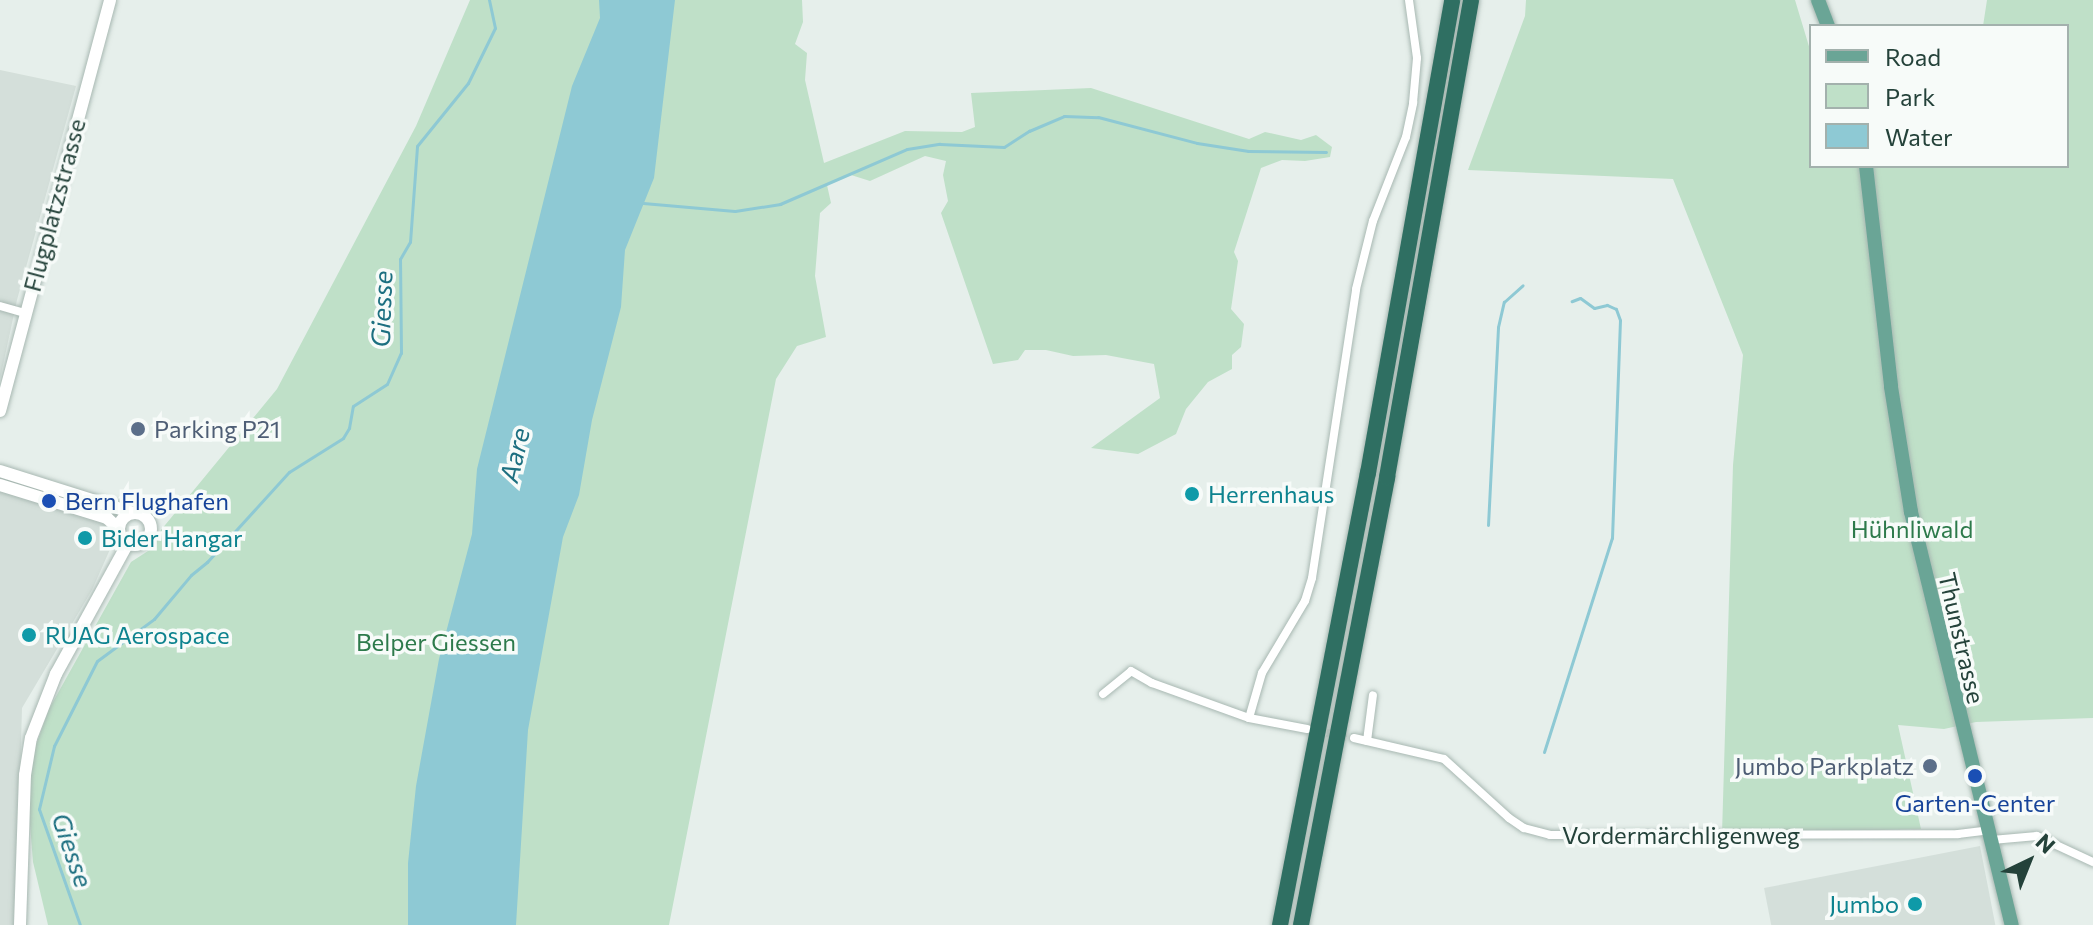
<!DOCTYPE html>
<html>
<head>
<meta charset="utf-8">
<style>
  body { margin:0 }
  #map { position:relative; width:2093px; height:925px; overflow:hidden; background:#e6efeb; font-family:Commissioner,sans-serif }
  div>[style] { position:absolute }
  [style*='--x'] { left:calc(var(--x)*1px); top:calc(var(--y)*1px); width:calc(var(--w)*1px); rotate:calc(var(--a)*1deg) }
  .built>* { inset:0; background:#d4dfda; transform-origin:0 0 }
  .green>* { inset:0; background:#bfe0c8 }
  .water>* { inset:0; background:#8ec9d4 }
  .stream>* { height:3px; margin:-1.5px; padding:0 1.5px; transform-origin:1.5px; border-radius:1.5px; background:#8ec9d4 }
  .street-tunnel>* { height:8px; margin-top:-4px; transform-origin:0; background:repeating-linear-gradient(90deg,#bfccc8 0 8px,transparent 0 12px) }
  .roads { filter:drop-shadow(0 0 2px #a8b8b2) drop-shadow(0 0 2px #a8b8b2) }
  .street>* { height:8px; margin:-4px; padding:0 4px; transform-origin:4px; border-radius:4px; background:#fff }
  .secondary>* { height:12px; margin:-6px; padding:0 6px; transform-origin:6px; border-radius:6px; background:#fff }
  .secondary>.ring { margin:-6px; padding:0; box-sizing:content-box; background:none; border:12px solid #fff; border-radius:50% }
  .primary>* { height:14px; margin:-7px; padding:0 7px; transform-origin:7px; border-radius:7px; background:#6aa596 }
  .highway>* { height:16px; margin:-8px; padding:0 8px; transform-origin:8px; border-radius:8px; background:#2f6f62 }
  .dots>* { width:22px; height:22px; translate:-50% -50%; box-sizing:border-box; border:4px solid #f7fbf9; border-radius:50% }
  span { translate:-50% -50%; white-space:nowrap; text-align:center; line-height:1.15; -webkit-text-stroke:7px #f7fbf9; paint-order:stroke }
  .street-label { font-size:24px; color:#24423a }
  .service-label { font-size:24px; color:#4e5e75 }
  .left { translate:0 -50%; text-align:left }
  .right { translate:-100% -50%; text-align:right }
  .culture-label { font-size:24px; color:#0d838f }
  .transit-label { font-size:24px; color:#164399 }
  .park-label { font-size:24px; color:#2d7a4b }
  .water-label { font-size:26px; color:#1c6f80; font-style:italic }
  .legend { position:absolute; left:1809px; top:24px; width:260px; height:144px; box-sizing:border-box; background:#f7fbf9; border:2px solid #a3b1ad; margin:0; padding:10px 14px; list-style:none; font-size:24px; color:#24423a }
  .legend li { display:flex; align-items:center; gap:16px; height:40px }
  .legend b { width:40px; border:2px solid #a3b1ad }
  .north { position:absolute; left:1989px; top:821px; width:80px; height:80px; -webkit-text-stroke:6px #f7fbf9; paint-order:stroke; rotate:43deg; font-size:22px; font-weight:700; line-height:32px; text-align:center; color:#24423a }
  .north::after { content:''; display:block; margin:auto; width:28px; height:36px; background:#24423a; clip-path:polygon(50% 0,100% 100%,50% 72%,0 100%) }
</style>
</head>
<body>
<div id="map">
  <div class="built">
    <div style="clip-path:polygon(0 70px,76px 86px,17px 300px,0 379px)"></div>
    <div style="clip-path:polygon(0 485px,119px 529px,92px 590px,22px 708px,16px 925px,0 925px)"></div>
    <div style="left:1980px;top:846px;width:81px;height:220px;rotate:79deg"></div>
  </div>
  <div class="green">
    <div style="clip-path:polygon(470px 0,802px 0,803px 22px,795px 44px,807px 53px,805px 80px,824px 163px,905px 131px,962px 132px,975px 127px,971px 93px,1091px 88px,1249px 139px,1265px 132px,1301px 140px,1316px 135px,1332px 147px,1330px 157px,1305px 161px,1282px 160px,1261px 168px,1234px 252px,1238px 261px,1231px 309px,1244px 324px,1241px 347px,1232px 355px,1232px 369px,1208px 382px,1186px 409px,1176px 434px,1138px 454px,1091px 448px,1160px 398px,1154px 364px,1106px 355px,1073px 356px,1046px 350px,1025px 350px,1018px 360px,993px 364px,941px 213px,948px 201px,943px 175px,946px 161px,925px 156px,870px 181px,851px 175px,827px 185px,831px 203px,820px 213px,815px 276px,826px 337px,797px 346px,776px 379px,669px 925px,48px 925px,33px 862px,28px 800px,32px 756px,49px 709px,131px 562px,148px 551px,161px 530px,277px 389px,416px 126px)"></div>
    <div style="clip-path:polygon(1526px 0,1795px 0,1811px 53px,1811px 166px,2067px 166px,2067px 26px,1983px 26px,1987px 0,2093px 0,2093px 718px,1976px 722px,1944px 729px,1898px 725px,1921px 829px,1722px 834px,1733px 465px,1743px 355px,1673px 179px,1468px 170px,1525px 16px)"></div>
  </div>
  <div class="water">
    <div style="clip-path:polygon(599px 0,675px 0,654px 178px,625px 250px,621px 307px,592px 420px,579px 495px,563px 537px,528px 730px,516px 925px,408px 925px,408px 863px,416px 786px,439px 659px,472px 534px,477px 469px,572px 86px,600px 18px)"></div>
  </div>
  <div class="stream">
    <div style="--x:643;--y:203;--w:92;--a:5"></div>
    <div style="--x:735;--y:211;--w:46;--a:-8.8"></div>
    <div style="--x:780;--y:204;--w:138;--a:-23.4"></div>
    <div style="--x:907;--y:149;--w:33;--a:-9"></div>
    <div style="--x:940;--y:144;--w:64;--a:2.7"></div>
    <div style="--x:1004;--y:147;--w:30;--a:-33"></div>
    <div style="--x:1029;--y:131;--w:38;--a:-23"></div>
    <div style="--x:1064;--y:116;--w:34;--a:2"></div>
    <div style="--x:1098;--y:117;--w:102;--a:14.7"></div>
    <div style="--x:1197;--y:143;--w:52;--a:8.9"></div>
    <div style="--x:1248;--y:151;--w:78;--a:0.7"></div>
    <div style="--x:1488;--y:525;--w:198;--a:-87.1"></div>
    <div style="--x:1498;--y:327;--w:26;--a:-77"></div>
    <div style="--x:1504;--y:302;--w:25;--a:-42"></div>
    <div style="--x:1544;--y:752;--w:225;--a:-72.4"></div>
    <div style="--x:1612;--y:538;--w:218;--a:-87.9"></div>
    <div style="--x:1620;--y:320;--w:12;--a:-110"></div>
    <div style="--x:1616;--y:309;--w:10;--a:-156"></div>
    <div style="--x:1607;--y:305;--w:13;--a:167"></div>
    <div style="--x:1594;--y:308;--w:17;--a:-144"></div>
    <div style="--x:1580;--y:298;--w:9;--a:159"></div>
    <div style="--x:80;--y:925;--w:123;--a:-109.5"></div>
    <div style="--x:39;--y:809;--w:65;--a:-76.6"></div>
    <div style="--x:54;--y:746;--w:95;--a:-63.2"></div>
    <div style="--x:97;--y:661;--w:71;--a:-36.4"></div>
    <div style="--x:154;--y:619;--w:57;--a:-49.9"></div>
    <div style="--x:191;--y:575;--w:21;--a:-39"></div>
    <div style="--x:207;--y:562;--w:122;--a:-47.7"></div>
    <div style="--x:289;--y:472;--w:64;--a:-32.2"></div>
    <div style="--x:343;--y:438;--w:12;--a:-59"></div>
    <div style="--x:349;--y:428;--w:22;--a:-80"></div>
    <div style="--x:353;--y:406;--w:40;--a:-32.9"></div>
    <div style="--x:387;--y:384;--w:34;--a:-66"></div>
    <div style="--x:401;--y:353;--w:94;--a:-90.6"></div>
    <div style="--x:400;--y:259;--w:20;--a:-60"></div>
    <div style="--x:410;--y:242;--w:96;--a:-85.8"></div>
    <div style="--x:417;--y:146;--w:81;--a:-51"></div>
    <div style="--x:468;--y:83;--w:61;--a:-63.9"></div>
    <div style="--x:495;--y:28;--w:29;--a:-102"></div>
  </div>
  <div class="street-tunnel">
    <div style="--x:1315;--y:731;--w:40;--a:10"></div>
  </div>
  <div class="roads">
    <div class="street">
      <div style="--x:0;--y:306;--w:26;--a:16"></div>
      <div style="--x:1103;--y:694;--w:36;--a:-39"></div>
      <div style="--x:1131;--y:671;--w:24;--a:30"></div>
      <div style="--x:1152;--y:683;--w:103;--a:19.8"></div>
      <div style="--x:1249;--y:718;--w:59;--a:10.7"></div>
      <div style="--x:1249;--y:718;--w:47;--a:-73.9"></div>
      <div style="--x:1262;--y:673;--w:84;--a:-59.2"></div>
      <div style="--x:1305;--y:601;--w:24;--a:-73"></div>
      <div style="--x:1312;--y:578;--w:292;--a:-81.3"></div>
      <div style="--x:1356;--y:289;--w:70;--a:-76"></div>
      <div style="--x:1373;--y:221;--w:90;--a:-68.6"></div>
      <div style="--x:1406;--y:137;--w:35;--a:-78"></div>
      <div style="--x:1413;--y:103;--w:45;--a:-84.9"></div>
      <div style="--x:1417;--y:58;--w:59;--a:-97.9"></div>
      <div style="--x:1354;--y:738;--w:92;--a:13.1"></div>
      <div style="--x:1444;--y:759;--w:88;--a:42.2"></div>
      <div style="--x:1509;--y:818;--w:18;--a:34"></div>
      <div style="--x:1524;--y:828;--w:27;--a:15"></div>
      <div style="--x:1550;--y:835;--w:408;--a:-0.1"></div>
      <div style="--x:1958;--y:834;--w:31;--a:-7"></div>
      <div style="--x:1367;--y:741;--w:46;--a:-82.6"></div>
      <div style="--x:1992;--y:840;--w:45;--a:-5.1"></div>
      <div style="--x:2037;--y:836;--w:62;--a:24.9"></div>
    </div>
    <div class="secondary">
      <div style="--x:0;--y:411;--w:425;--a:-75"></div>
      <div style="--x:0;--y:471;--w:139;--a:17.5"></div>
      <div style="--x:0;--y:485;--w:112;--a:17.1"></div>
      <div style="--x:107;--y:518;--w:16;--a:43"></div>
      <div class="ring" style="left:119px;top:513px;width:20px;height:20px"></div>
      <div style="--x:20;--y:925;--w:150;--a:-88.1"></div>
      <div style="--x:25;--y:775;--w:37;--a:-81"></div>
      <div style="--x:31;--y:738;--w:69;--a:-68.7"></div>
      <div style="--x:56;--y:674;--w:149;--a:-61.2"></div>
    </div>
    <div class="primary">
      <div style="--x:1818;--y:0;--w:28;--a:69"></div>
      <div style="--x:1866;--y:166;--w:222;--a:83.5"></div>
      <div style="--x:1891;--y:387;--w:127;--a:80.9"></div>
      <div style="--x:1911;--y:512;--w:425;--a:76.3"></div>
    </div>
    <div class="highway">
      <div style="--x:1280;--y:925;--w:460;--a:-79"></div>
      <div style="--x:1368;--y:473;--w:480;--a:-79.9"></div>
      <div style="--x:1301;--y:925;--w:456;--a:-79.1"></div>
      <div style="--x:1387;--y:477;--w:484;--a:-80"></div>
    </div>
  </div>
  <div class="dots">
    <div style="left:138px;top:429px;background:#5c6f8a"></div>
    <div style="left:1192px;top:494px;background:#0f9aa8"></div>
    <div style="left:49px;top:501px;background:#1a4fb4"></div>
    <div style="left:85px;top:538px;background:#0f9aa8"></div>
    <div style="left:29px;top:635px;background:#0f9aa8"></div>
    <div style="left:1930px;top:766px;background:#5c6f8a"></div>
    <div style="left:1975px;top:776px;background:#1a4fb4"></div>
    <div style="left:1915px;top:904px;background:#0f9aa8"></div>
  </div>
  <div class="street-label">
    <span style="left:54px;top:205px;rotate:-75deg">Flugplatzstrasse</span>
    <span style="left:1962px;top:638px;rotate:77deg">Thunstrasse</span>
    <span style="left:1681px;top:835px">Vordermärchligenweg</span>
  </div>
  <div class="service-label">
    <span class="left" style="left:154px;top:429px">Parking P21</span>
    <span class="right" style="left:1914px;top:766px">Jumbo Parkplatz</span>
  </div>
  <div class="culture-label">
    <span class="left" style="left:1208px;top:494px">Herrenhaus</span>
    <span class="left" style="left:101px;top:538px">Bider Hangar</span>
    <span class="left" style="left:45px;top:635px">RUAG Aerospace</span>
    <span class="right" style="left:1899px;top:904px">Jumbo</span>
  </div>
  <div class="transit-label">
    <span class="left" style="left:65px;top:501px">Bern Flughafen</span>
    <span style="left:1975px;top:803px">Garten-Center</span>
  </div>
  <div class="park-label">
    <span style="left:1912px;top:529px">Hühnliwald</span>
    <span style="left:436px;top:642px">Belper Giessen</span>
  </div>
  <div class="water-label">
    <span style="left:381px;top:309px;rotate:-88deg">Giesse</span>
    <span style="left:514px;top:455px;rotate:-77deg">Aare</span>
    <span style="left:73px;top:850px;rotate:71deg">Giesse</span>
  </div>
  <ul class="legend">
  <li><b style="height:10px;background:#6aa596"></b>Road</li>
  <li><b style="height:22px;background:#bfe0c8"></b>Park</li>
  <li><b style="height:22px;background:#8ec9d4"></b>Water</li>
  </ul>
  <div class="north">N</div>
</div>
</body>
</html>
